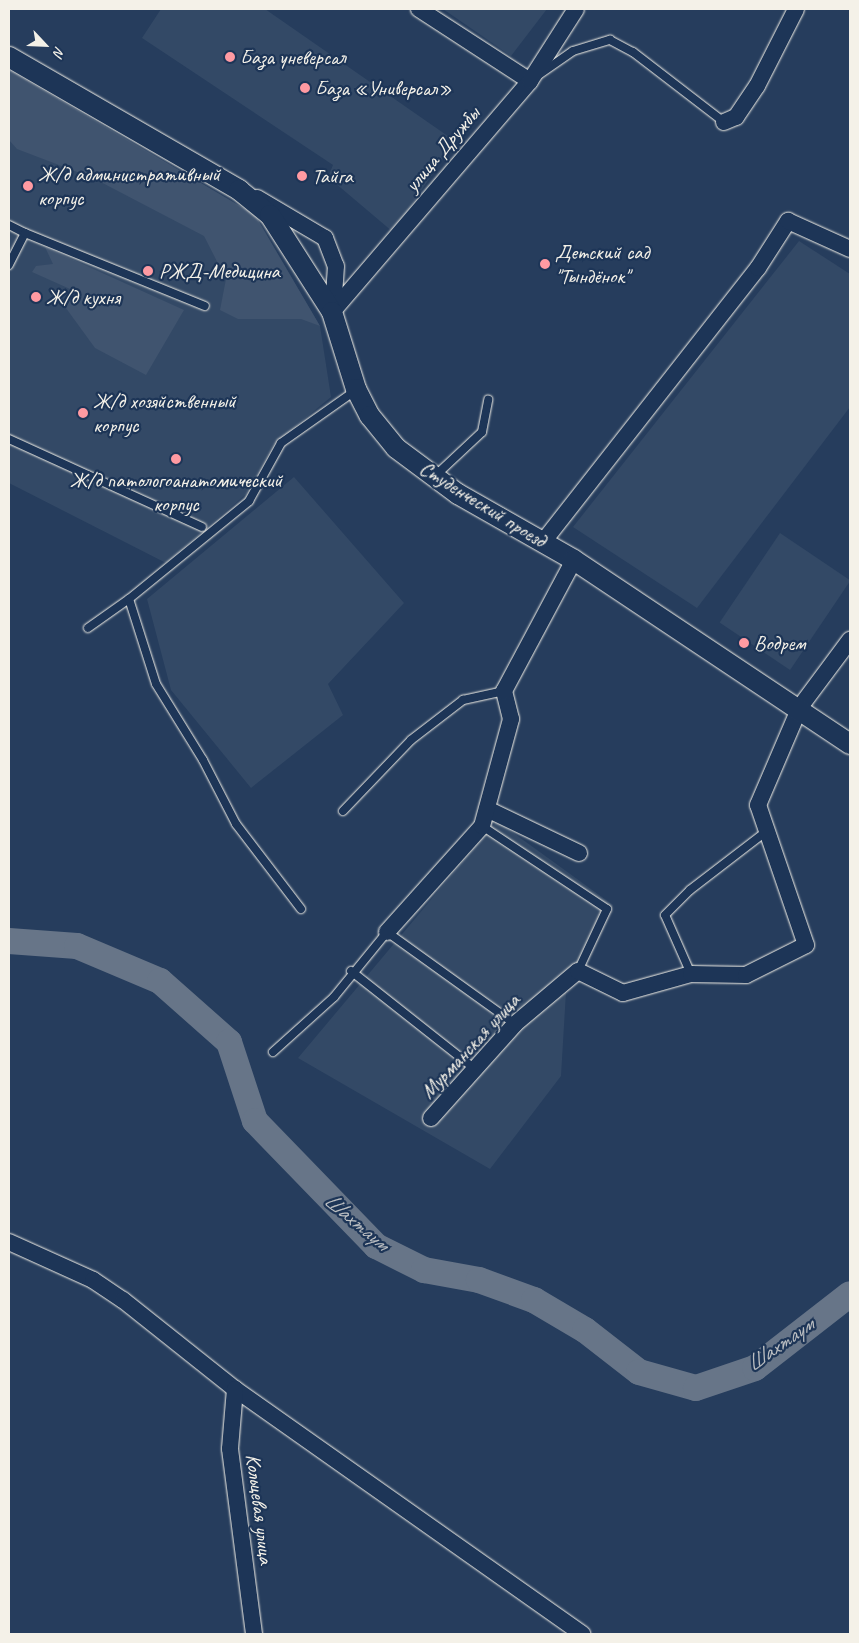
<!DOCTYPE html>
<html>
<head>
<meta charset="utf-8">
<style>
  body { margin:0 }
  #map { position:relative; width:859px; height:1643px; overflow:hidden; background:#263d5d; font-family:Caveat,sans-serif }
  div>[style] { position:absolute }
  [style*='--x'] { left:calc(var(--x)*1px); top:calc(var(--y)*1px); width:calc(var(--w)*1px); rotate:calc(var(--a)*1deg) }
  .built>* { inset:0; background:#334966; transform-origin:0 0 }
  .green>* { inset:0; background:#40546f }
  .river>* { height:26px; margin:-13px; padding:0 13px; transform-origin:13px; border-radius:13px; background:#677588 }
  .roads { filter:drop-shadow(0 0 1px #f4f1e8) drop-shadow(0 0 1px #f4f1e8) }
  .service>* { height:8px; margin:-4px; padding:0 4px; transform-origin:4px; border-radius:4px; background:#1d3557 }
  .minor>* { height:16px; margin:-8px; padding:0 8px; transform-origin:8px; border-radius:8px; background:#1d3557 }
  .tertiary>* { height:20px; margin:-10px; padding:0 10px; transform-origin:10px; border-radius:10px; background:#1d3557 }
  .dots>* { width:14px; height:14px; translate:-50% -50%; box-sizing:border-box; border:2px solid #1d3557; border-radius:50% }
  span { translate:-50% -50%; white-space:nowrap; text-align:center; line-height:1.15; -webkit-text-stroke:4.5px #1d3557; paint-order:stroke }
  .poi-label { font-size:21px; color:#f4f1e8 }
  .left { translate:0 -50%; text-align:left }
  .street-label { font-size:21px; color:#f4f1e8 }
  .water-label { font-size:22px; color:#bcbfc2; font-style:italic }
  .frame { position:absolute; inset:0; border:10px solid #f4f1e8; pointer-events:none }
  .north { position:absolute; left:20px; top:20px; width:50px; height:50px; -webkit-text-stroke:4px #1d3557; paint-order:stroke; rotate:115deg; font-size:14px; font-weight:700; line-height:20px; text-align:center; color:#f4f1e8 }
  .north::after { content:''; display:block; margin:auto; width:18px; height:22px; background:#f4f1e8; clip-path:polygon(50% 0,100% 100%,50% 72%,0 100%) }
</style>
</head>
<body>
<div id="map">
  <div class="built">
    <div style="clip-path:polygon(161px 9px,265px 9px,455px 141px,393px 232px,328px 177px,333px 165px,142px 38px)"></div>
    <div style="clip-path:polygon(443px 9px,547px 9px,511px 56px)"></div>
    <div style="clip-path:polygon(9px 70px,255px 215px,320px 326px,331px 397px,274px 444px,246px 494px,166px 563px,9px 483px)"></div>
    <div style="clip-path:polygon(799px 241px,850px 274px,850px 407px,697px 608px,573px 527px)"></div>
    <div style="clip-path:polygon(294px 477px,404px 603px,328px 684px,343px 715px,251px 788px,171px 690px,147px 599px)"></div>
    <div style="left:780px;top:533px;width:85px;height:108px;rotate:34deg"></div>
    <div style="clip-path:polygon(497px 821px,613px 905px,566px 992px,561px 1076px,490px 1169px,298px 1058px)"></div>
  </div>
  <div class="green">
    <div style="clip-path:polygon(9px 70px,255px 215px,320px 326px,301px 319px,238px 319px,220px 310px,226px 279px,204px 236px,93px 178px,17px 149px,9px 140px)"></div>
    <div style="clip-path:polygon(45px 247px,184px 310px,146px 375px,95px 348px,63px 304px,70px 289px,32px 272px,36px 266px,53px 264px)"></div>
  </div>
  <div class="river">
    <div style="--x:9;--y:941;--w:68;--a:4.2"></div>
    <div style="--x:77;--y:946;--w:90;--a:22.9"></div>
    <div style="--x:160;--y:981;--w:92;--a:41.5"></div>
    <div style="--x:229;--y:1042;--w:83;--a:71.8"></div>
    <div style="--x:255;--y:1121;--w:174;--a:45.9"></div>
    <div style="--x:376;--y:1246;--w:54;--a:26.6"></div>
    <div style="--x:424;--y:1270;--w:56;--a:10.3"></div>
    <div style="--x:479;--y:1280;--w:59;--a:20"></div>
    <div style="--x:534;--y:1300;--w:59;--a:30.5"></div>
    <div style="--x:585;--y:1330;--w:68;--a:37.9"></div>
    <div style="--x:639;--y:1372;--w:59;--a:15.7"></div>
    <div style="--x:696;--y:1388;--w:62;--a:-18.7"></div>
    <div style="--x:755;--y:1368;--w:120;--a:-37.9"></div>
  </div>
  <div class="roads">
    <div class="service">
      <div style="--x:540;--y:74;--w:40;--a:-34.9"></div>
      <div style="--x:573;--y:51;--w:39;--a:-17"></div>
      <div style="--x:610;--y:40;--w:26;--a:28"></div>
      <div style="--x:633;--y:52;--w:115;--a:37.6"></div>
      <div style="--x:9;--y:225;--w:18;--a:27"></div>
      <div style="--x:25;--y:233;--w:36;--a:117"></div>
      <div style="--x:25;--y:233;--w:194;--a:22.1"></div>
      <div style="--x:9;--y:439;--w:212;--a:24.5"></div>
      <div style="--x:435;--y:476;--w:64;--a:-43.1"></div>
      <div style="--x:482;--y:432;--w:33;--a:-79"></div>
      <div style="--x:88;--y:628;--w:50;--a:-35.3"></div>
      <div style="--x:343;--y:811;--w:98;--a:-46.2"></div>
      <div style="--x:411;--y:740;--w:66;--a:-37.6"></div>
      <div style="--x:463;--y:700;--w:42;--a:-12.4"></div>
      <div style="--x:482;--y:826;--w:150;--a:33.6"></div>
      <div style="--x:607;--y:909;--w:68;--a:115.1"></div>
      <div style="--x:301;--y:909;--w:107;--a:-127.4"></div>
      <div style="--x:236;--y:824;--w:72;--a:-117.3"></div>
      <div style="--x:203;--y:760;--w:89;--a:-121.7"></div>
      <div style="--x:156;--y:684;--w:89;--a:-107.6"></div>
      <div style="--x:129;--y:599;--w:155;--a:-39.2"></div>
      <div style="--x:249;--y:501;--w:66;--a:-61.1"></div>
      <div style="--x:281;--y:443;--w:92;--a:-35.2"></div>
      <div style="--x:351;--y:971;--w:157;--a:38.3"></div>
      <div style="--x:691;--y:974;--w:64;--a:-113.8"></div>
      <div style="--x:665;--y:915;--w:35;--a:-45"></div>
      <div style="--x:690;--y:890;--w:97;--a:-37.5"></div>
      <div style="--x:273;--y:1052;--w:82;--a:-42"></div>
      <div style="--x:334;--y:997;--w:84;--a:-50.8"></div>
      <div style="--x:387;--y:932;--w:158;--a:35.7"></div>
    </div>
    <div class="minor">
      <div style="--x:419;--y:9;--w:132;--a:33"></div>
      <div style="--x:724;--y:122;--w:13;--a:-23"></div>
      <div style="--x:736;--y:117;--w:37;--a:-56"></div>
      <div style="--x:757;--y:86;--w:86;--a:-63.1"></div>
      <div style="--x:257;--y:198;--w:79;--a:30.5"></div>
      <div style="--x:325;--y:238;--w:30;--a:69"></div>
      <div style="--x:336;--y:266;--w:44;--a:93.9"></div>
      <div style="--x:332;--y:312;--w:304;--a:-49.4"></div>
      <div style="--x:530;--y:81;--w:85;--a:-57.4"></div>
      <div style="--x:543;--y:542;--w:348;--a:-51.9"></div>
      <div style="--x:758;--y:268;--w:56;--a:-57.4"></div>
      <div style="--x:788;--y:221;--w:68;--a:24.3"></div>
      <div style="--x:487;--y:809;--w:102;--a:25.6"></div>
      <div style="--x:387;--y:932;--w:142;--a:-48.1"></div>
      <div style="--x:482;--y:826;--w:111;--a:-74.8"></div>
      <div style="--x:511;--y:719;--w:29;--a:-104"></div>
      <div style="--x:504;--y:691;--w:149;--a:-61.9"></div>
      <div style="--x:431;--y:1118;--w:126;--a:-48.2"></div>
      <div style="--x:515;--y:1024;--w:82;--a:-40.1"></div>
      <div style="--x:578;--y:971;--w:50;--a:26.1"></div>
      <div style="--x:623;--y:993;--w:71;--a:-15.6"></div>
      <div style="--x:691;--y:974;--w:55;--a:1"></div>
      <div style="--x:746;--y:975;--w:67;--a:-26.6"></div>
      <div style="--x:806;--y:945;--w:148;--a:-108.9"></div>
      <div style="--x:758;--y:805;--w:107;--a:-66.8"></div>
      <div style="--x:800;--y:707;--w:84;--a:-53.3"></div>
      <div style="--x:9;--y:1242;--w:92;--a:24.3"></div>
      <div style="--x:93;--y:1280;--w:36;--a:34"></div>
      <div style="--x:123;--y:1300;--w:143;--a:38.5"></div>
      <div style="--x:235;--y:1389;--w:425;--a:35.2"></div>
      <div style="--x:235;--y:1389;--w:60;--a:94.8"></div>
      <div style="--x:230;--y:1449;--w:187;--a:82.6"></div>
    </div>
    <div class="tertiary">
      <div style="--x:9;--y:57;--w:266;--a:30"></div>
      <div style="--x:239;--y:190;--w:40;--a:39"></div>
      <div style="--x:270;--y:215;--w:115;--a:57.4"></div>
      <div style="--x:332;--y:312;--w:81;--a:72.7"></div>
      <div style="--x:356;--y:389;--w:30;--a:63"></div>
      <div style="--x:370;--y:416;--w:41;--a:50.9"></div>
      <div style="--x:396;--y:448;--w:77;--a:36.6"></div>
      <div style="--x:458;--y:494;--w:133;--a:29.6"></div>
      <div style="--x:574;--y:560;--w:332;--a:33.7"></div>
    </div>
  </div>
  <div class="dots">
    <div style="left:230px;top:57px;background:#ff9aa2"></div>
    <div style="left:305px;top:88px;background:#ff9aa2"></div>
    <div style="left:302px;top:176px;background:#ff9aa2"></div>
    <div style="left:28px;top:186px;background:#ff9aa2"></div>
    <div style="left:545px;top:264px;background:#ff9aa2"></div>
    <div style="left:148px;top:271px;background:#ff9aa2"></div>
    <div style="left:36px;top:297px;background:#ff9aa2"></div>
    <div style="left:83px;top:413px;background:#ff9aa2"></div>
    <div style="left:176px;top:459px;background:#ff9aa2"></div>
    <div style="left:744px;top:643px;background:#ff9aa2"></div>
  </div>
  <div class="poi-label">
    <span class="left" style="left:240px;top:57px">База уневерсал</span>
    <span class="left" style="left:315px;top:88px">База «Универсал»</span>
    <span class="left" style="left:38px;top:186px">Ж/д административный<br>корпус</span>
    <span class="left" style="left:312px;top:176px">Тайга</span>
    <span class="left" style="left:555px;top:264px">Детский сад<br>"Тындёнок"</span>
    <span class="left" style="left:159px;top:271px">РЖД-Медицина</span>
    <span class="left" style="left:46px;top:297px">Ж/д кухня</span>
    <span class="left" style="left:93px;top:413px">Ж/д хозяйственный<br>корпус</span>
    <span style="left:176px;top:492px">Ж/д патологоанатомический<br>корпус</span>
    <span class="left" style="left:754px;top:643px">Водрем</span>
  </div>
  <div class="street-label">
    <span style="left:442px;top:149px;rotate:-50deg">улица Дружбы</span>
    <span style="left:483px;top:504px;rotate:32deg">Студенческий проезд</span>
    <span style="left:470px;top:1046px;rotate:-47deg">Мурманская улица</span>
    <span style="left:260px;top:1509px;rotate:83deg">Кольцевая улица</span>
  </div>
  <div class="water-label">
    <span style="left:356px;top:1222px;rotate:40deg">Шахтаум</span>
    <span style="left:780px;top:1345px;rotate:-35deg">Шахтаум</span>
  </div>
  <div class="frame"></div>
  <div class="north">N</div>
</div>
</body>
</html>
